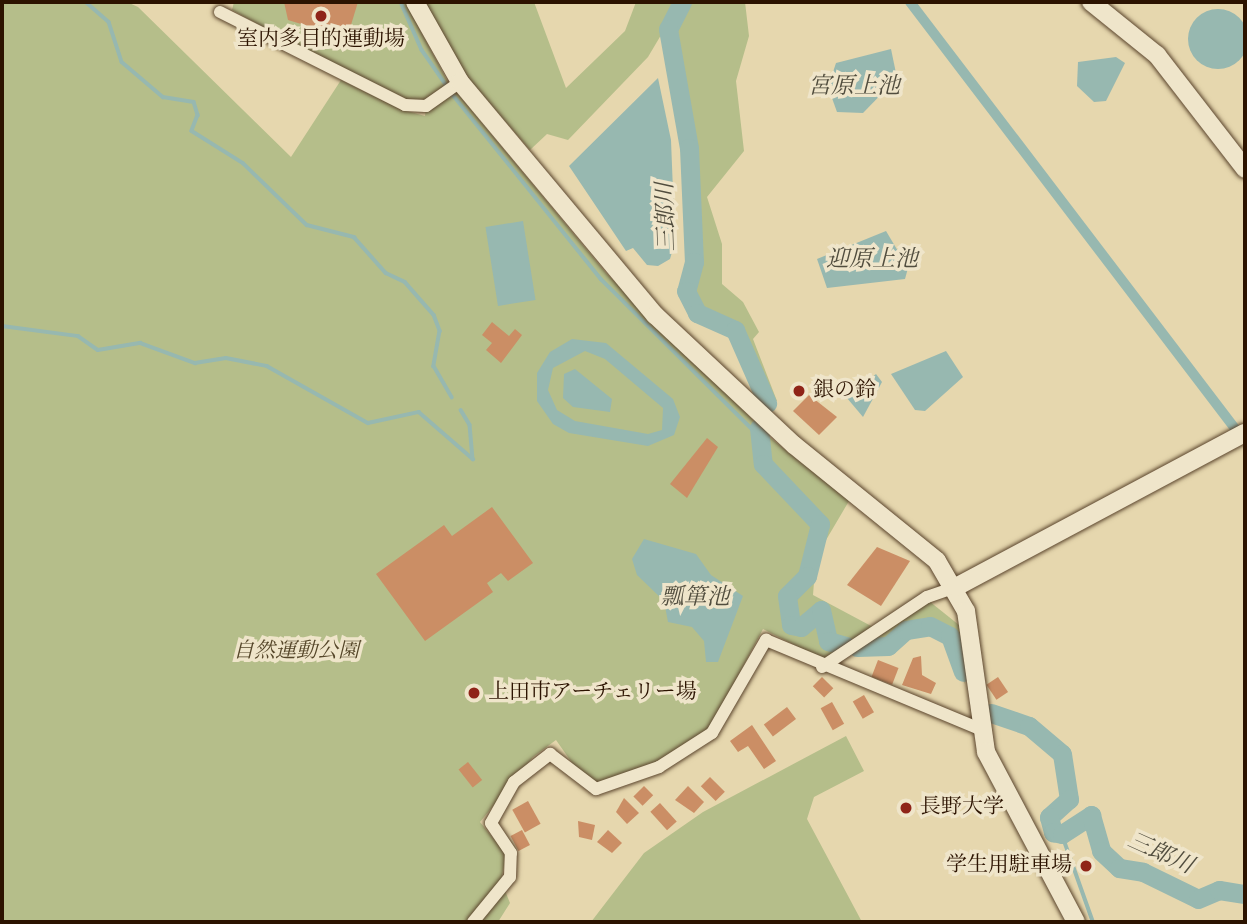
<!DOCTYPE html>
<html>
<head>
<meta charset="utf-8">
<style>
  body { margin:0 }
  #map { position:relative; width:1247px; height:924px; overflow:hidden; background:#e6d7ae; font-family:"IM FELL English","Noto Serif JP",serif }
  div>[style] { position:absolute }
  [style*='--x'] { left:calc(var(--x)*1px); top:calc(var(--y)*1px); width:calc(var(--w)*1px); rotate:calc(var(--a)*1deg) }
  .green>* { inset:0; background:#b5be8a }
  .water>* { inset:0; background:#97b8b0; transform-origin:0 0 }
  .round { border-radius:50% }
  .stream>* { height:3.5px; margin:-1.75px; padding:0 1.75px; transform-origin:1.75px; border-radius:1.75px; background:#97b8b0 }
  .canal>* { height:10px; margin:-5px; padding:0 5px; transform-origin:5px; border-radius:5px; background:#97b8b0 }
  .river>* { height:19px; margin:-9.5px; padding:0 9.5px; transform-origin:9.5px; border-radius:9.5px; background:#97b8b0 }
  .building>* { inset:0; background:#cb8e65; transform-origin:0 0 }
  .roads { filter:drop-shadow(0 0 2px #5a442c) drop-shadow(0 0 2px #5a442c) }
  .street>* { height:12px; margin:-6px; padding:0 6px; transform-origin:6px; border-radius:6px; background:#efe5ca }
  .secondary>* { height:18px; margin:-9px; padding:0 9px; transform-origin:9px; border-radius:9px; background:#efe5ca }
  .dots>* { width:19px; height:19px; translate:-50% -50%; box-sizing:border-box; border:4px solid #efe5ca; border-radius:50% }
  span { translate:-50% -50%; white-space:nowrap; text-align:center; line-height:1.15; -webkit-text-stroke:7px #efe5ca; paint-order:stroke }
  .poi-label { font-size:21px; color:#2c1300 }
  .left { translate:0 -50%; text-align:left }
  .right { translate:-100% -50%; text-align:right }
  .park-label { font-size:21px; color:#554629; font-style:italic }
  .water-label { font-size:23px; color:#514d3e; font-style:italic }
  .frame { position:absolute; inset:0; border:4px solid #2c1300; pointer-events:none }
</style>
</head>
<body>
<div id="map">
  <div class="green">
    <div style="clip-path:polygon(2px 2px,127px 2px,138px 7px,291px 157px,341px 80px,400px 109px,425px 116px,426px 106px,395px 98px,232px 10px,234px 2px,405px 2px,448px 82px,606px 273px,773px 440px,849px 501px,816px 557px,813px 595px,873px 627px,824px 660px,763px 629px,709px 730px,657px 762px,597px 784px,582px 777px,556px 740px,533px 757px,480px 822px,506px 854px,501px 881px,510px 903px,498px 922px,2px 922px)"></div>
    <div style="clip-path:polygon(425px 2px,534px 2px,566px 88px,625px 31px,636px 2px,745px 2px,749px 36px,736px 81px,744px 151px,707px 197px,722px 244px,722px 284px,743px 302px,759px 332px,753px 339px,777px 401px,763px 399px,732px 333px,704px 322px,687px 302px,685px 151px,664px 30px,648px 57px,568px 140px,547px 134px,530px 150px,467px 77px)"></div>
    <div style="clip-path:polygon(929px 601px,959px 625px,965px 684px,940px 633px,917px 630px,892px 652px,853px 651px)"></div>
    <div style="clip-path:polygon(846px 736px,864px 771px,814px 797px,807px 819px,862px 922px,591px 922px,644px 853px,703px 812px)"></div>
  </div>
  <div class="water">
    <div class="round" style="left:1188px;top:9px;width:60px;height:60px"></div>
    <div style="clip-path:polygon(891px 49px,897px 78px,863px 113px,837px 112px,828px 87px,836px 63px)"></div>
    <div style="clip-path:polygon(1116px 57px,1125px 63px,1106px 101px,1094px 102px,1077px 86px,1078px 62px)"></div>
    <div style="clip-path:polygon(658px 78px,671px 140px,675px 242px,670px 259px,658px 266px,647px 265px,633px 248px,626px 251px,569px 166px)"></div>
    <div style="left:523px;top:221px;width:80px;height:38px;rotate:81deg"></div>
    <div style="clip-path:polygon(886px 231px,908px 268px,905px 279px,827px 288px,817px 259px)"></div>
    <div style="clip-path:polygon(evenodd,572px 339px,606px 343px,673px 399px,680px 417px,674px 435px,648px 446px,569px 433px,553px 424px,537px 401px,537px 373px,550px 352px,572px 339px,585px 351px,605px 359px,663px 408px,662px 430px,648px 434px,575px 421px,557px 410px,548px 390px,553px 368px,585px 351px)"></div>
    <div style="clip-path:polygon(946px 351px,963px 377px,925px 411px,915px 410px,891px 374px)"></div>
    <div style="clip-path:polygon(575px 369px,612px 399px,610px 412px,573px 407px,563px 398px,564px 374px)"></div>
    <div style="clip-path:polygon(876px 374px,882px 382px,863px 417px,847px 398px)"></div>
    <div style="clip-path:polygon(644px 539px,696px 554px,711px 575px,743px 596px,718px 662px,706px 662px,704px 641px,692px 627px,668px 622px,664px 601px,637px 575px,632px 559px)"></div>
  </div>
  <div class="stream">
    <div style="--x:86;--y:2;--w:30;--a:41"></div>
    <div style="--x:109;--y:22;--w:42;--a:72"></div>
    <div style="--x:122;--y:62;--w:54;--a:40.5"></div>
    <div style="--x:163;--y:97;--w:31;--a:9"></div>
    <div style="--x:194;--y:102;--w:14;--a:73"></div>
    <div style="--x:198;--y:115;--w:17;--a:111"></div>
    <div style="--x:192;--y:131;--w:60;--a:32.1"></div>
    <div style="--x:243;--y:163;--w:89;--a:44.1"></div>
    <div style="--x:307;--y:225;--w:49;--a:14.3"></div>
    <div style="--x:354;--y:237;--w:48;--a:48.4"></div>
    <div style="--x:386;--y:273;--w:21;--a:25"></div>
    <div style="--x:405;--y:282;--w:44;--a:48.7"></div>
    <div style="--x:434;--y:315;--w:17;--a:69"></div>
    <div style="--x:440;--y:331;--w:36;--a:100"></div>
    <div style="--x:434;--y:366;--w:36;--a:60"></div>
    <div style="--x:401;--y:2;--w:52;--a:66.4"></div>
    <div style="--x:422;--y:50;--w:56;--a:55.2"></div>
    <div style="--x:454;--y:96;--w:235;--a:51.2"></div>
    <div style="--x:601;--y:279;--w:223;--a:44.8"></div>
    <div style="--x:2;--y:326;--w:77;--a:7.5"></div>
    <div style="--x:78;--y:336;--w:24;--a:35"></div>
    <div style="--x:98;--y:350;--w:43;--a:-9.5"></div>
    <div style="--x:140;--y:343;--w:59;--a:20"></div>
    <div style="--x:195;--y:363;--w:31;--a:-9"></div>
    <div style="--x:226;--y:358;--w:42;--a:11"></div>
    <div style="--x:267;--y:366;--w:116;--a:29.4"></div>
    <div style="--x:368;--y:423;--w:52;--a:-12.2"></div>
    <div style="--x:419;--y:412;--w:72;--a:41"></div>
    <div style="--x:461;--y:410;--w:17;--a:59"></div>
    <div style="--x:470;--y:425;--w:34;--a:85"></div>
    <div style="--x:1062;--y:834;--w:92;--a:70.4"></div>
  </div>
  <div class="canal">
    <div style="--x:910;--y:2;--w:549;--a:52.69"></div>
  </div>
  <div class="river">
    <div style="--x:682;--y:2;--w:30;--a:117"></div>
    <div style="--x:668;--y:29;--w:121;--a:80"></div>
    <div style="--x:689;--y:148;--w:114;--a:87.5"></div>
    <div style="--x:694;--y:262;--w:30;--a:105"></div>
    <div style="--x:686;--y:291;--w:25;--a:63"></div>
    <div style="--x:697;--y:313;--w:42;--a:24.1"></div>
    <div style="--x:735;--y:330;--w:80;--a:66.3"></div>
    <div style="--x:759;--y:428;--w:36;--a:84"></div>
    <div style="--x:763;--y:464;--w:83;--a:46.5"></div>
    <div style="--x:820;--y:524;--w:54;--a:104"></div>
    <div style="--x:807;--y:576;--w:28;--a:135"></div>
    <div style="--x:787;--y:596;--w:29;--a:82"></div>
    <div style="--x:791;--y:625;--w:10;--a:11"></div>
    <div style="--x:801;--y:627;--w:26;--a:-40"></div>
    <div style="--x:821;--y:610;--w:32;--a:77"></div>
    <div style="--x:828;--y:641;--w:19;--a:16"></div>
    <div style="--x:857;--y:647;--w:31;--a:-2"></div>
    <div style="--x:888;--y:646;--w:24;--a:-42"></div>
    <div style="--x:906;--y:630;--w:24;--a:-9"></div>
    <div style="--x:930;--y:626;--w:22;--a:27"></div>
    <div style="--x:950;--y:636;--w:38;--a:70"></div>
    <div style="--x:991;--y:713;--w:40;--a:18.9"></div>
    <div style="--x:1029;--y:726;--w:43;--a:40.3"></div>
    <div style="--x:1062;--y:754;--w:46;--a:81.2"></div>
    <div style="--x:1069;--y:799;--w:27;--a:138"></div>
    <div style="--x:1049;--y:817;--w:16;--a:75"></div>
    <div style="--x:1053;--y:832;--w:9;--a:13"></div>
    <div style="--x:1062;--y:834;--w:35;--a:-33"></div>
    <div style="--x:1091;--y:815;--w:37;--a:74"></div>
    <div style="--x:1101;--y:851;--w:25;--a:43"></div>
    <div style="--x:1119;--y:868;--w:24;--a:9"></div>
    <div style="--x:1143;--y:872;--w:61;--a:26.1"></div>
    <div style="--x:1198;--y:899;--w:23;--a:-23"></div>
    <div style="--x:1219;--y:890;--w:26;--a:9"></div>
  </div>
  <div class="building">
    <div style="clip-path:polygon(284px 2px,358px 2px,347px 38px,288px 20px)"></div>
    <div style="clip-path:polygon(492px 322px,509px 336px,515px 329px,522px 335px,501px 363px,486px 350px,492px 343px,482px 335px)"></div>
    <div style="clip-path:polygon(809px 395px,837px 417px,819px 435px,793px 411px)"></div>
    <div style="clip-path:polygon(707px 438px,718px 447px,687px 498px,670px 484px)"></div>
    <div style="clip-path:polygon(492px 507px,533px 563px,508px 581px,501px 573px,487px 583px,493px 592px,425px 641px,376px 574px,444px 525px,452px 536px)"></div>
    <div style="clip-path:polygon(877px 547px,910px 561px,881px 606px,847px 585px)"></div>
    <div style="clip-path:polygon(921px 656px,922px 675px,936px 683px,931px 694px,902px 685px,913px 658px)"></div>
    <div style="left:878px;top:660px;width:22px;height:18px;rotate:21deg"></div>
    <div style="left:822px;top:677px;width:16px;height:13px;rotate:45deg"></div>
    <div style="left:998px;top:677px;width:18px;height:14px;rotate:56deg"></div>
    <div style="left:864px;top:695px;width:20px;height:13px;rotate:60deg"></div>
    <div style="left:832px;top:702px;width:25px;height:13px;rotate:61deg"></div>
    <div style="left:787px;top:707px;width:15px;height:29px;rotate:53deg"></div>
    <div style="clip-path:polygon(752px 725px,776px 761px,764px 769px,748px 746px,738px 752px,730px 741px)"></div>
    <div style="left:468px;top:762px;width:23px;height:12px;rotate:52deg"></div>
    <div style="left:710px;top:777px;width:21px;height:13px;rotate:45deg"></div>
    <div style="left:644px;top:786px;width:13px;height:15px;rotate:45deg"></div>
    <div style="clip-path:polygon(688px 786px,704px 802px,694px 813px,675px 800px)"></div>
    <div style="clip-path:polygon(624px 798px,639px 813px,627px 824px,616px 812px)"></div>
    <div style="left:528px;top:801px;width:26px;height:18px;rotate:61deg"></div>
    <div style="left:660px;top:803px;width:25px;height:13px;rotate:48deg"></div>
    <div style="clip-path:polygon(578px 821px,595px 825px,592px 840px,579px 837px)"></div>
    <div style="left:522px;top:830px;width:17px;height:13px;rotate:62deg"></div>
    <div style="clip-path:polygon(608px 830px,622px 843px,612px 853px,597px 842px)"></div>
  </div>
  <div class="roads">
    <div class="street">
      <div style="--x:220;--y:12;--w:207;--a:26.7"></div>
      <div style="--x:405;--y:105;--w:21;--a:3"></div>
      <div style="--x:426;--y:106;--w:42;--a:-35.2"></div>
      <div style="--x:822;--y:667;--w:126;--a:-33.7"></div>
      <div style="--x:927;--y:597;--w:31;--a:-19"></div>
      <div style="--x:473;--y:922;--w:58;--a:-50.6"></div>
      <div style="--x:510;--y:877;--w:24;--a:-88"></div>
      <div style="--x:511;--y:853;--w:36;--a:-124"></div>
      <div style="--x:491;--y:823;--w:47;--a:-60.7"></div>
      <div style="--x:514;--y:782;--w:46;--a:-37.9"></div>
      <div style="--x:550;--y:754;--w:58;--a:37.3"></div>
      <div style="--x:596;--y:789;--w:67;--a:-19.2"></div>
      <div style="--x:659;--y:767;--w:63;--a:-32.7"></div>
      <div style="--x:712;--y:733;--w:108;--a:-59.9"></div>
      <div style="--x:766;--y:640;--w:232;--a:22.6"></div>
    </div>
    <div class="secondary">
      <div style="--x:415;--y:2;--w:92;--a:60.6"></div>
      <div style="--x:460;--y:82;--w:304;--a:50.1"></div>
      <div style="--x:655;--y:315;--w:190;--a:43.1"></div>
      <div style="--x:794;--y:445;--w:184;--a:39"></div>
      <div style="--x:937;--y:561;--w:58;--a:59.9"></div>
      <div style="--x:966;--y:611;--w:142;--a:81.9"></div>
      <div style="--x:986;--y:752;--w:192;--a:62.1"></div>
      <div style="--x:1091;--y:2;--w:85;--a:38.8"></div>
      <div style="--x:1157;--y:55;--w:144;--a:52.3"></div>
      <div style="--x:956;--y:587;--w:327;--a:-28.1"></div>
    </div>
  </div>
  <div class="dots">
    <div style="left:321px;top:16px;background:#8f2418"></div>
    <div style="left:799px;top:391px;background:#8f2418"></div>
    <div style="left:474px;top:693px;background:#8f2418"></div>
    <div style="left:906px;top:808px;background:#8f2418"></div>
    <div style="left:1086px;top:866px;background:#8f2418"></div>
  </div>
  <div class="poi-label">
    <span style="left:321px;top:40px">室内多目的運動場</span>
    <span class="left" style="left:813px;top:391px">銀の鈴</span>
    <span class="left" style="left:488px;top:693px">上田市アーチェリー場</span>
    <span class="left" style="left:920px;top:808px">長野大学</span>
    <span class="right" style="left:1072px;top:866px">学生用駐車場</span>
  </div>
  <div class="park-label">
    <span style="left:296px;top:652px">自然運動公園</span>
  </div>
  <div class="water-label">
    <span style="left:854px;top:87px">宮原上池</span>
    <span style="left:667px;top:217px;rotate:-92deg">三郎川</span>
    <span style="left:872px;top:260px">迎原上池</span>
    <span style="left:695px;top:598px">瓢箪池</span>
    <span style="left:1160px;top:854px;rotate:24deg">三郎川</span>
  </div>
  <div class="frame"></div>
</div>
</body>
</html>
